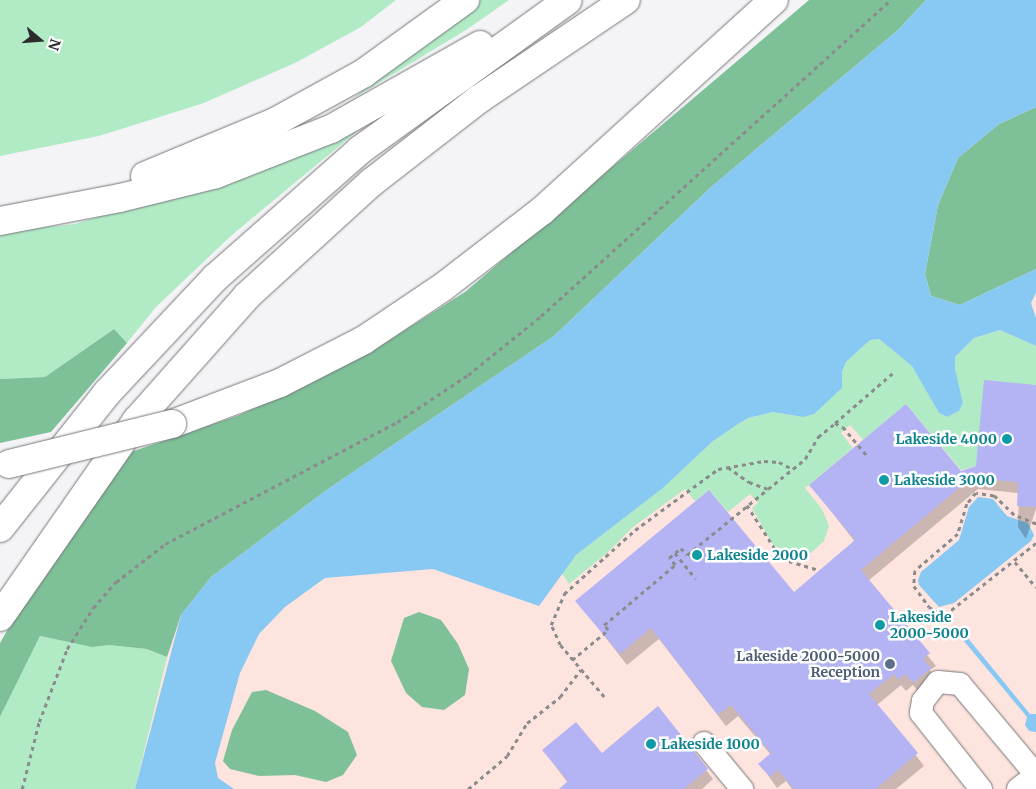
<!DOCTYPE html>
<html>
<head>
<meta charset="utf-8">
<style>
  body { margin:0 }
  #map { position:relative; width:1036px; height:789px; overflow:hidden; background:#f4f4f7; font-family:Merriweather,serif }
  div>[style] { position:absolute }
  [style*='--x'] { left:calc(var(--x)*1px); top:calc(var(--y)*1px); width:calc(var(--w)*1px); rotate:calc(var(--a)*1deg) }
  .commercial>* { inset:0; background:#fee4de }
  .green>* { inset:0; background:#b1ebc6 }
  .forest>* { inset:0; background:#7ec097 }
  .water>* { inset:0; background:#88c9f4 }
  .shadow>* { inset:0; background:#0003 }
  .building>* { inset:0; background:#b4b3f3 }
  .path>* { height:2.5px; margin-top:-1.25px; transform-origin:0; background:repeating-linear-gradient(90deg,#8b8b8d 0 4px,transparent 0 8px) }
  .roads { filter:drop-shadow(0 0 1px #767679) drop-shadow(0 0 1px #767679) }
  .minor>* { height:22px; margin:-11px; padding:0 11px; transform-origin:11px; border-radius:11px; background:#fff }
  .highway>* { height:28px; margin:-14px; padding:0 14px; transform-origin:14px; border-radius:14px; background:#fff }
  .bridges { filter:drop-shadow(0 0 1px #767679) drop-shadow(0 0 1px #767679) }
  .highway-bridge>* { height:28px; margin:-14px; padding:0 14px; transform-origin:14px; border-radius:14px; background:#fff }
  .dots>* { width:14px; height:14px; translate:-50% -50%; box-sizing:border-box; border:2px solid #fff; border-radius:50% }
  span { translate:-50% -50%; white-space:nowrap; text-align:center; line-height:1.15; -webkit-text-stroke:5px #fff; paint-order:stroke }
  .culture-label { font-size:14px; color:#0d838f; font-weight:700 }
  .right { translate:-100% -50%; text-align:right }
  .left { translate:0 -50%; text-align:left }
  .service-label { font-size:14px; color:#4e5e75; font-weight:700 }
  .north { position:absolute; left:15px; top:15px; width:50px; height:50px; -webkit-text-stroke:4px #fff; paint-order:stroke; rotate:108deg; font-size:14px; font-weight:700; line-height:20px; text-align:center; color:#2c2c2d }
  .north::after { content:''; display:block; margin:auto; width:18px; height:22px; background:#2c2c2d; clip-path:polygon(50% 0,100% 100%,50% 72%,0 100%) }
</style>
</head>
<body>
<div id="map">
  <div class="commercial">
    <div style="clip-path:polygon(868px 0,1036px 0,1036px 789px,0 789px,0 717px)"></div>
  </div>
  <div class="green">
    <div style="clip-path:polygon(0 0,396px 0,361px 27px,297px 62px,204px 103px,99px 136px,0 156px)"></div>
    <div style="clip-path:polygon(478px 0,509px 0,466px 30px,352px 99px)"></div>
    <div style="clip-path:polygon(380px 112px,232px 235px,156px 307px,127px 343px,114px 329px,45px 377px,0 379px,0 232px,75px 224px,126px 208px)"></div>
    <div style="clip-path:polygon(1000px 330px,1036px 346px,1036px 385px,976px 466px,961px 470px,906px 404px,863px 440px,850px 425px,841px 433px,853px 448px,805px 488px,822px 509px,829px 526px,824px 541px,811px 553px,796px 556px,773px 545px,752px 508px,758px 503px,750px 494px,728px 512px,709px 490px,695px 501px,685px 489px,633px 527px,607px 553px,569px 584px,561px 572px,576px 555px,663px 488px,712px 442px,735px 426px,748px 418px,773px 412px,803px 417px,842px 388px,842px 372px,846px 362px,870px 340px,879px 339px,913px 366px,939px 413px,947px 417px,959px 411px,963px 403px,954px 369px,955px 357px,974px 338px)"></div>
    <div style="clip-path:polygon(40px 636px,92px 647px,109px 645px,147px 649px,167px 657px,135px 789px,0 789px,0 717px)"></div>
  </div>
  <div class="forest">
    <div style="clip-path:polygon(809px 0,926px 0,898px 30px,710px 188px,554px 336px,328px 489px,211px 577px,181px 615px,167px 657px,147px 649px,109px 645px,92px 647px,40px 636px,0 717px,0 643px,33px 585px,119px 456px,237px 416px,299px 388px,380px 346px,465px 292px)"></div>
    <div style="clip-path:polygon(1036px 107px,1036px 269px,960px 305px,931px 296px,925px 274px,938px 205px,958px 158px,999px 124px)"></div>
    <div style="clip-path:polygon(114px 329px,127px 343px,51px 432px,0 443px,0 379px,45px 377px)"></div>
    <div style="clip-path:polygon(419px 612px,441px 620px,458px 644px,469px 669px,465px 695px,444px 710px,422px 707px,406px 693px,391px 661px,404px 618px)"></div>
    <div style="clip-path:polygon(266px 690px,315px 711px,348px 732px,357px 755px,343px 775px,326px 782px,295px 775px,259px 776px,230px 769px,223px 761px,232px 730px,252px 692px)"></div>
  </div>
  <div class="water">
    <div style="clip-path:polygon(926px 0,1036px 0,1036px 107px,999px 124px,958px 158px,938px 205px,925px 274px,931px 296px,960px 305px,1036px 269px,1036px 293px,1031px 303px,1036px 318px,1036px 346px,1000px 330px,974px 338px,955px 357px,955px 369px,963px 403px,959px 411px,947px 417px,939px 413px,912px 366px,879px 339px,870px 340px,846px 362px,842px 372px,842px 388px,814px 414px,803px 417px,773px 412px,748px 418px,735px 426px,712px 442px,663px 488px,576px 555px,539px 606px,433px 569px,325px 578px,285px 607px,259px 634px,240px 673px,215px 763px,218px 778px,234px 789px,135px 789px,181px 615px,211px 577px,328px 489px,554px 336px,710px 188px,898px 30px)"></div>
    <div style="clip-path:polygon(978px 497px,993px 499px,1007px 516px,1028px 523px,1034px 535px,1031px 541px,954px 603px,939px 607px,919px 585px,918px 580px,921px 572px,959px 540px,969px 507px)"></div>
    <div style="clip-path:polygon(958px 626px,1030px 714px,1036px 714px,1036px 732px,1029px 731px,1025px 725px,1027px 717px,954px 629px)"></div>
  </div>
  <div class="shadow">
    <div style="clip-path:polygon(1036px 386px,1036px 509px,1026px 539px,1018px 527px,1019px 493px,978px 489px,868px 581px,936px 666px,930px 670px,936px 681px,920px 694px,913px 685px,906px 691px,901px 685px,877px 705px,924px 766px,896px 789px,792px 789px,786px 781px,777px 788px,760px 764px,771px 755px,738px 716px,726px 726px,659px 639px,627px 665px,577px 601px,794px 594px,855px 542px,811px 485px,961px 472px,977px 467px)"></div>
    <div style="clip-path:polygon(658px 708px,713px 779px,702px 789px,561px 789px,568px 783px,544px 751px,602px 754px)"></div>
  </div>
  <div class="building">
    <div style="clip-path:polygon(984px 380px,1036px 385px,1036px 507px,1017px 506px,1018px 482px,971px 478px,861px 570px,930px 653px,923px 659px,931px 668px,913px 683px,905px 674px,898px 680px,894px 674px,869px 694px,918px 753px,876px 789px,794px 789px,778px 770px,770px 777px,758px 764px,771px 753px,731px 705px,718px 715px,651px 628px,620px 654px,575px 601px,709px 490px,794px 592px,855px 540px,809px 485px,906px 404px,961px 471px,976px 466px)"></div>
    <div style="clip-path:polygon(658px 706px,708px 769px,684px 789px,559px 789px,568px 781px,542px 750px,576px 722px,602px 753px)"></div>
  </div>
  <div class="path">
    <div style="--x:835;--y:423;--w:78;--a:-40.8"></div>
    <div style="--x:728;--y:467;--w:26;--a:36"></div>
    <div style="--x:749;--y:482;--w:20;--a:20"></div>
    <div style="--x:768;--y:489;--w:48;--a:-39"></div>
    <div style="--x:805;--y:459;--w:26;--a:-59"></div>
    <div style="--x:818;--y:437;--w:22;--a:-39"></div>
    <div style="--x:835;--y:423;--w:9;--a:27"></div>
    <div style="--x:843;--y:427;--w:39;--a:50"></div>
    <div style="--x:747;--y:505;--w:56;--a:57.4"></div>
    <div style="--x:777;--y:552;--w:15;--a:37"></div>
    <div style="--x:789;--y:561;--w:31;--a:17"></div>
    <div style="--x:1036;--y:524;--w:24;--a:-158"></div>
    <div style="--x:1014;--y:515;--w:28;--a:-136"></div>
    <div style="--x:994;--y:496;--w:18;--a:-171"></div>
    <div style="--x:976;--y:493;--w:14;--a:129"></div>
    <div style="--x:967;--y:504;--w:31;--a:107"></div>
    <div style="--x:958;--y:534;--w:57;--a:139.3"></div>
    <div style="--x:915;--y:571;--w:15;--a:94"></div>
    <div style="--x:914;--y:586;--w:26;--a:54"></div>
    <div style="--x:929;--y:607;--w:18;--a:27"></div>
    <div style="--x:945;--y:615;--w:116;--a:-38.4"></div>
    <div style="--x:675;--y:553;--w:33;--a:51"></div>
    <div style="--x:1015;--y:562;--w:33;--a:50"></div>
    <div style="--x:572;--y:660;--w:47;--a:-39.8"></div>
    <div style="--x:608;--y:630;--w:6;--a:-129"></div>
    <div style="--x:604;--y:625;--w:93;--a:-40.2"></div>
    <div style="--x:675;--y:565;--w:9;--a:-131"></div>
    <div style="--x:669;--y:558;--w:16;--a:-40"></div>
    <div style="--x:681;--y:548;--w:9;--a:49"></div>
    <div style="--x:687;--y:555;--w:104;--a:-39.2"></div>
    <div style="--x:604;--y:697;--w:68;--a:-130.2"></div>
    <div style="--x:560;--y:645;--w:22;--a:-114"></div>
    <div style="--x:551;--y:625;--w:34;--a:-67"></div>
    <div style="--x:564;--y:594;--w:96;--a:-42"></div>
    <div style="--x:635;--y:530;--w:103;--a:-36.3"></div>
    <div style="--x:718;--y:469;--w:47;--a:-9.9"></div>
    <div style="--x:764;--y:461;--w:15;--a:4"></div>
    <div style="--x:779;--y:462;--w:16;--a:27"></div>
    <div style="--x:22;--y:789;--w:69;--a:-75.8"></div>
    <div style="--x:39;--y:722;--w:78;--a:-69"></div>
    <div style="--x:67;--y:649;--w:49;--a:-57.6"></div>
    <div style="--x:93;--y:608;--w:35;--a:-49"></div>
    <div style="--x:116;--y:582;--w:62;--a:-37.8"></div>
    <div style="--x:165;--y:544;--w:262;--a:-27.7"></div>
    <div style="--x:397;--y:422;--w:85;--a:-33.5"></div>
    <div style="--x:468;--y:375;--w:94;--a:-38.9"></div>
    <div style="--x:541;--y:316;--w:472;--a:-42.1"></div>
    <div style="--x:468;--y:789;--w:51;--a:-40.2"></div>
    <div style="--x:507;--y:756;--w:39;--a:-59"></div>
    <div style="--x:527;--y:723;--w:42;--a:-38.2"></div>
    <div style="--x:560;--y:697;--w:34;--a:-53"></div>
  </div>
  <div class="roads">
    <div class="minor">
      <div style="--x:704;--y:743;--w:60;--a:50.4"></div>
      <div style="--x:981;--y:789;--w:97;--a:-128.3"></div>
      <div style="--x:921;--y:713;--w:12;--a:-81"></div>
      <div style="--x:923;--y:701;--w:24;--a:-52"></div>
      <div style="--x:938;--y:682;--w:22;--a:5"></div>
      <div style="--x:960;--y:684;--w:119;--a:50.1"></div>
      <div style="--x:1018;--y:789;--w:23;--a:-38"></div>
    </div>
    <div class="highway">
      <div style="--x:145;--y:176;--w:141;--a:-22.6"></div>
      <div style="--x:275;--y:122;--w:102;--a:-28.8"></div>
      <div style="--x:364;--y:73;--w:125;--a:-35.9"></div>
      <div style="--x:0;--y:221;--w:122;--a:-10.9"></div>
      <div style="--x:120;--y:198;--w:99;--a:-14"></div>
      <div style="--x:216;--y:174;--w:123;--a:-21.4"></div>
      <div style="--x:331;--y:129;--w:171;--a:-29.4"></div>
      <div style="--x:172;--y:424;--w:116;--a:-20.8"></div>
      <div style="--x:280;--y:383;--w:94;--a:-27.1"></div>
      <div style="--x:364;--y:340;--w:95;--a:-33.9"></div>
      <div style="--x:443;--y:287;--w:126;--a:-37.6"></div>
      <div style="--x:543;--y:210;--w:312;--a:-42.3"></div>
      <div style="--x:0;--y:528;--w:172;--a:-51.6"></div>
      <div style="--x:107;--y:393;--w:158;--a:-46.8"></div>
      <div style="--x:215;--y:278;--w:193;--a:-41.4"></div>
      <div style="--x:360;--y:150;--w:256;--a:-35.8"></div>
      <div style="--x:0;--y:617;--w:240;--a:-55.2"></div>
      <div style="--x:137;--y:420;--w:166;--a:-48.4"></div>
      <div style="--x:247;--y:296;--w:169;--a:-42.4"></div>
      <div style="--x:372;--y:182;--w:135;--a:-37.8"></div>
      <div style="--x:479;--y:99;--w:177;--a:-34"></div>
    </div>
  </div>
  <div class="bridges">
    <div class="highway-bridge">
      <div style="--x:9;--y:464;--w:168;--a:-13.8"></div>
    </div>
  </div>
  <div class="dots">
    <div style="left:1007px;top:439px;background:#0f9aa8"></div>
    <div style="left:884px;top:480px;background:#0f9aa8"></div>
    <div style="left:697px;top:555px;background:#0f9aa8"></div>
    <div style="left:880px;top:625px;background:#0f9aa8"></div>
    <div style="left:890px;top:664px;background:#5c6f8a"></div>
    <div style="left:651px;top:744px;background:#0f9aa8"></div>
  </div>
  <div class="culture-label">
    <span class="right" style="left:997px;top:439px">Lakeside 4000</span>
    <span class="left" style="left:894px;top:480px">Lakeside 3000</span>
    <span class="left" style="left:707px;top:555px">Lakeside 2000</span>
    <span class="left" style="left:890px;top:625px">Lakeside<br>2000-5000</span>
    <span class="left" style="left:661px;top:744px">Lakeside 1000</span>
  </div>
  <div class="service-label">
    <span class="right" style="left:880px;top:664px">Lakeside 2000-5000<br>Reception</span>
  </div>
  <div class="north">N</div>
</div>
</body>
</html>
